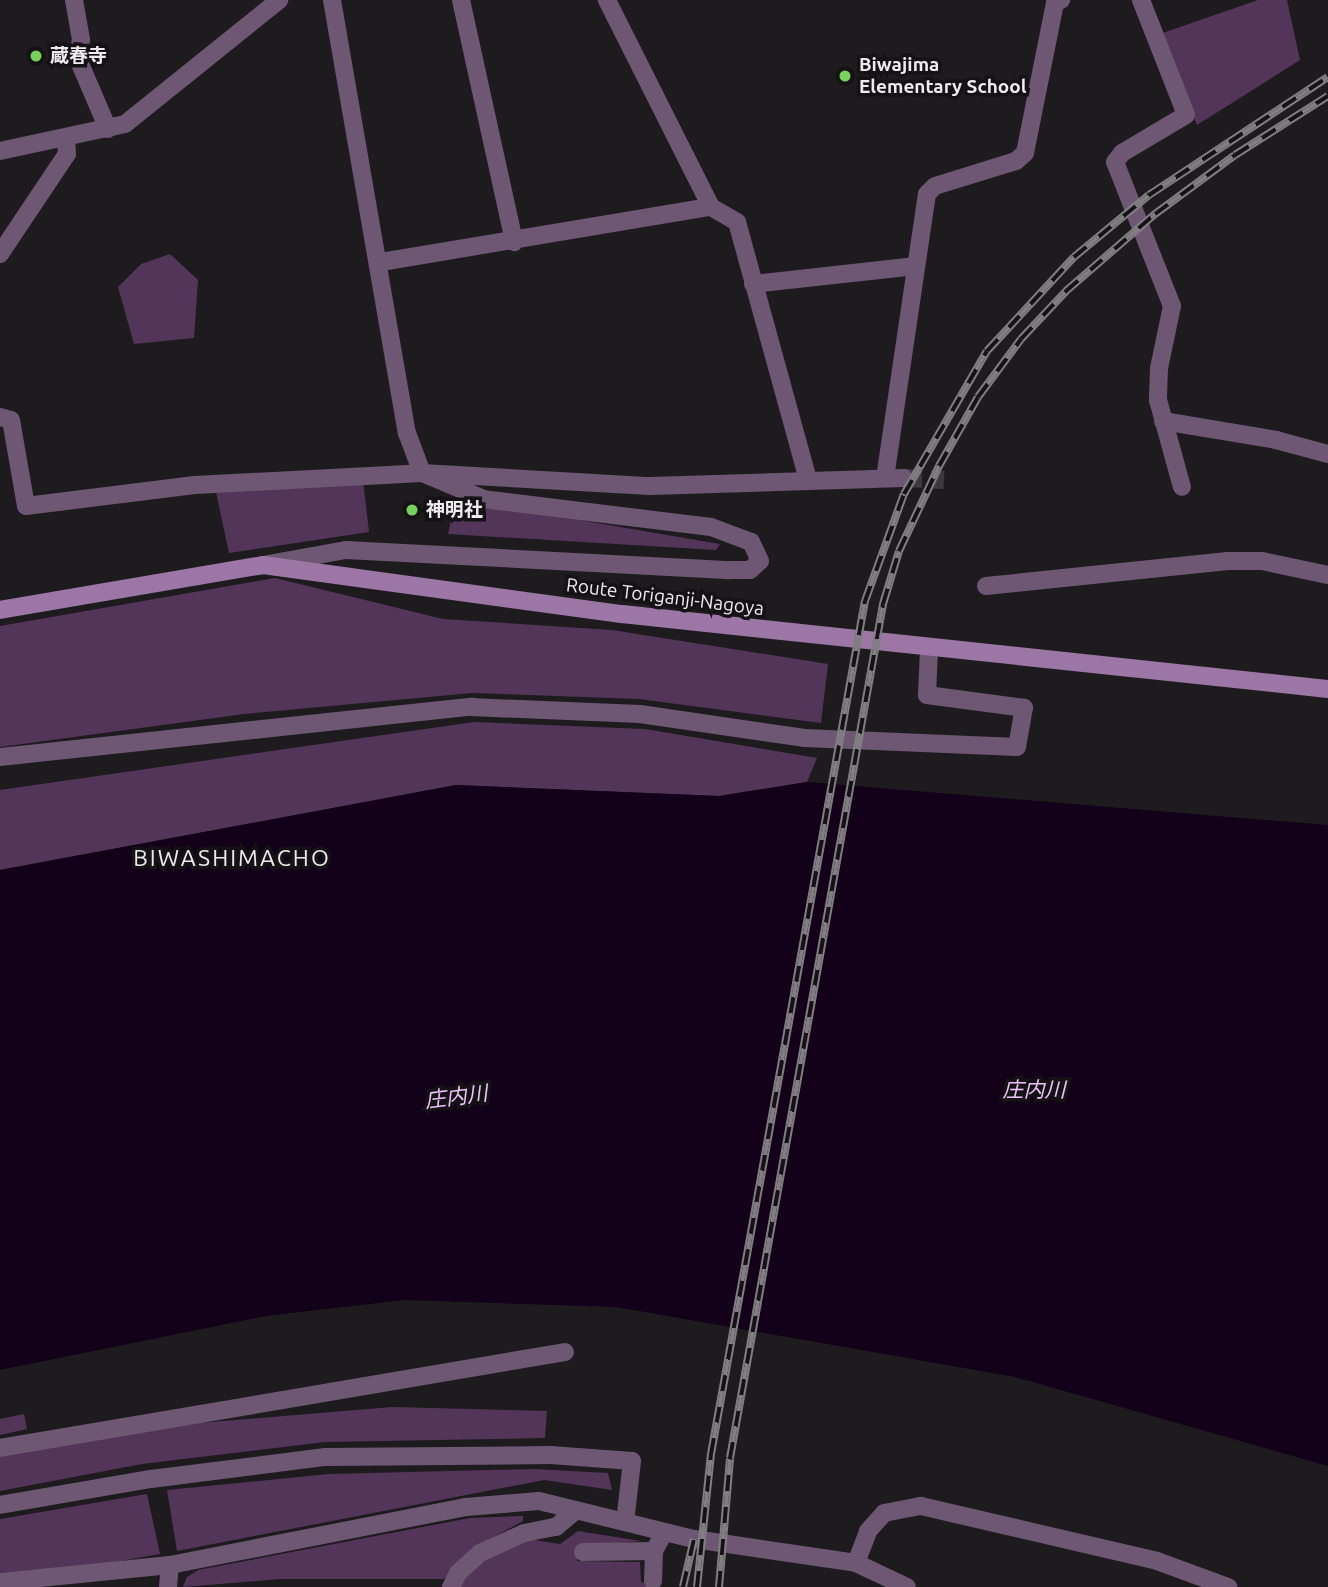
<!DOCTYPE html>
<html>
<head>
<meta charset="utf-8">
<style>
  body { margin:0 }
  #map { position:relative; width:1328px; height:1587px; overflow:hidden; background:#1e1b1e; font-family:Ubuntu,"Noto Sans JP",sans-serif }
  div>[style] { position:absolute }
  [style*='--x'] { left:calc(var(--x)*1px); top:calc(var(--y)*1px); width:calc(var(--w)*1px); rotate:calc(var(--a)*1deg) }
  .green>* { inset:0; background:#53355a }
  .water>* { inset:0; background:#130019 }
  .minor-tunnel>* { height:18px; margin-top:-9px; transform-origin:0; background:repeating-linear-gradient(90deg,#3d3a3d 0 18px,transparent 0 27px) }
  .service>* { height:18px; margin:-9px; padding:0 9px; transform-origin:9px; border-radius:9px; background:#6d5773 }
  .minor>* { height:18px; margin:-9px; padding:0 9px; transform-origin:9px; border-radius:9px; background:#6d5773 }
  .tertiary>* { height:18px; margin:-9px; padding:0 9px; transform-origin:9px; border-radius:9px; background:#6d5773 }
  .secondary>* { height:18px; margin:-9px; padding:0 9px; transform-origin:9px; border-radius:9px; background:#9c77a6 }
  .rail>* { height:8px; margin-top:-4px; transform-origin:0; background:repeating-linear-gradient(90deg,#141215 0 16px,#817e81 0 32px); box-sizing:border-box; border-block:2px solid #817e81 }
  .dots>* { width:19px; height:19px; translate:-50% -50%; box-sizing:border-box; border:4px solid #141215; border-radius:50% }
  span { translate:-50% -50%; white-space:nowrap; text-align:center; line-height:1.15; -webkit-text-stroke:7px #141215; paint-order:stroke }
  .poi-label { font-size:19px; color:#edebed; font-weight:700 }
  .left { translate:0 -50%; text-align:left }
  .street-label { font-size:19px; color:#edebed }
  .water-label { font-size:21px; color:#eec2fa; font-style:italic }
  .quarter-label { font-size:23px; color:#edebed; letter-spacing:2px }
</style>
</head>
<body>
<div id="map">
  <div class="green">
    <div style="clip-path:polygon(1258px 0,1287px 0,1300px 60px,1197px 125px,1160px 34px)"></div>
    <div style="clip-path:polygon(170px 254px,198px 280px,194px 338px,134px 344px,118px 287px,141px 264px)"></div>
    <div style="clip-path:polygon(363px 481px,369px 532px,229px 553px,216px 492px)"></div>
    <div style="clip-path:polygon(456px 499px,720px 544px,716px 550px,448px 534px)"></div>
    <div style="clip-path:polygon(275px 578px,443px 619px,612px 630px,828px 664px,821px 723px,639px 699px,472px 693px,244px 714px,0 747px,0 626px)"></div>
    <div style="clip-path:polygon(474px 722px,645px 729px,817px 758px,807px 782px,719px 796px,456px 785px,0 870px,0 790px)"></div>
    <div style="clip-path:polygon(392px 1407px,547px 1411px,545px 1438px,325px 1442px,142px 1464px,0 1491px,0 1456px,164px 1426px)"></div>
    <div style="clip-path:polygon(24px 1414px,27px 1429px,0 1435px,0 1419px)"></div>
    <div style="clip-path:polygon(534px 1469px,608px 1473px,612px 1490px,544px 1480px,177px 1551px,167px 1490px,329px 1474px)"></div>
    <div style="clip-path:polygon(147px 1494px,160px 1554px,98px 1565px,0 1573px,0 1519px)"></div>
    <div style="clip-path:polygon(523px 1516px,523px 1521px,477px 1546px,444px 1579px,281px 1579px,183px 1587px,187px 1577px,198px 1570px,470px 1518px)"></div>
    <div style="clip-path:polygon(578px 1531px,641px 1541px,578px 1546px,577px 1561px,640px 1562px,641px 1582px,661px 1587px,458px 1587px,484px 1557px,528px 1539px,560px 1544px)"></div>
  </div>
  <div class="water">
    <div style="clip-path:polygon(807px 782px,1328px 825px,1328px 1466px,1015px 1377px,616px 1307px,404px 1300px,266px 1316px,0 1370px,0 870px,456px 785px,719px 796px)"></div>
  </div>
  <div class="minor-tunnel">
    <div style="--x:904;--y:478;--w:40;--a:2.9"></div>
  </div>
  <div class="service">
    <div style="--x:461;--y:0;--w:248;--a:77.6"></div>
    <div style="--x:1141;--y:0;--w:123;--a:68.6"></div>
    <div style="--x:1186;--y:115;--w:74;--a:149.3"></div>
    <div style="--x:1122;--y:153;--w:11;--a:128"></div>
    <div style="--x:1115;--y:162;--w:155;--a:68.4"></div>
    <div style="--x:1172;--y:306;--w:63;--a:101.8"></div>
    <div style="--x:1159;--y:368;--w:32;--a:92"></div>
    <div style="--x:1158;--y:400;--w:90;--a:74.6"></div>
    <div style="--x:711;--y:207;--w:30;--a:30"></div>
    <div style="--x:737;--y:222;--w:267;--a:74.6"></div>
    <div style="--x:0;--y:254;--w:120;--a:-56.2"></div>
    <div style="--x:67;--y:154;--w:14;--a:-94"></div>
    <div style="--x:753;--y:284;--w:164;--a:-6.3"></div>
    <div style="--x:0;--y:417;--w:11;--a:15"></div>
    <div style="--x:11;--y:420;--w:87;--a:80.1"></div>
    <div style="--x:26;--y:506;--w:170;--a:-7.1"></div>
    <div style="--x:195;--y:485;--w:227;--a:-3"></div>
    <div style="--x:422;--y:473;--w:228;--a:3.3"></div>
    <div style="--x:650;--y:486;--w:254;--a:-1.8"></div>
    <div style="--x:885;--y:478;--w:287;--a:-81.6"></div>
    <div style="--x:927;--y:194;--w:11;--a:-45"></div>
    <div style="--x:935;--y:186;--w:85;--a:-17.2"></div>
    <div style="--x:1016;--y:161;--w:12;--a:-42"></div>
    <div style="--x:1025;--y:153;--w:153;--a:-78.7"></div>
    <div style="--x:1055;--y:3;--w:7;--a:-27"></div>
    <div style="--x:986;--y:586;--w:243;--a:-5.9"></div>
    <div style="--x:1228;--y:561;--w:34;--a:0"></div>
    <div style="--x:1262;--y:561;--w:67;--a:12"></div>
    <div style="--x:0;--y:757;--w:474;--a:-6.1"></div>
    <div style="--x:471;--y:707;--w:169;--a:2.4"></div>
    <div style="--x:640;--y:714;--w:166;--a:8.3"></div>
    <div style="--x:804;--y:738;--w:213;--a:2.4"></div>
    <div style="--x:1017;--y:747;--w:40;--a:-80"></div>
    <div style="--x:1024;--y:708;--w:98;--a:-172.4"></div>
    <div style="--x:927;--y:695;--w:45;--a:-87.5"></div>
    <div style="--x:0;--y:1505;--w:153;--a:-9.8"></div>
    <div style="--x:151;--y:1479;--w:176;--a:-7.2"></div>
    <div style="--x:326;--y:1457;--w:225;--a:-0.5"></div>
    <div style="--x:551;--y:1455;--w:81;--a:4.2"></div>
    <div style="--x:632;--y:1461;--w:61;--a:96.5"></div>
    <div style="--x:583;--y:1552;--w:71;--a:-0.8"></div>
    <div style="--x:654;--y:1551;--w:21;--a:-61"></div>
    <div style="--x:653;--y:1581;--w:30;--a:-88"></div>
  </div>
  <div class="minor">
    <div style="--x:74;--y:0;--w:40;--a:80"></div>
    <div style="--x:81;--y:39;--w:20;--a:99"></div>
    <div style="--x:78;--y:59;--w:76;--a:66.8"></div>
    <div style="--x:0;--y:151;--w:128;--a:-12.2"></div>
    <div style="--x:125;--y:124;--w:198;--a:-38.8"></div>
    <div style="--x:381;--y:262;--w:335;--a:-9.5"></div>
    <div style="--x:711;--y:207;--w:232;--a:-116.7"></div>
    <div style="--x:1163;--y:421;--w:115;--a:9.5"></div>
    <div style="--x:1276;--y:440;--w:54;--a:15.1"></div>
    <div style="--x:268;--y:564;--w:79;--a:-10.2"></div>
    <div style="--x:346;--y:550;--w:385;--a:3"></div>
    <div style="--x:730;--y:570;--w:20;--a:0"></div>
    <div style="--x:750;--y:570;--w:13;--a:-42"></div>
    <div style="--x:760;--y:561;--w:21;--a:-115"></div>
    <div style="--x:751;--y:542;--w:43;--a:-159.4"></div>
    <div style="--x:711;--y:527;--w:229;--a:-173"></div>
    <div style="--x:484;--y:499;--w:67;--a:-157.2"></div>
    <div style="--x:0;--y:1448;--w:573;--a:-9.64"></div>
    <div style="--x:0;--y:1582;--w:171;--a:-5.7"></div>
    <div style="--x:170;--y:1565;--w:302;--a:-11.1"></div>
    <div style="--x:466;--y:1507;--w:73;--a:-4.7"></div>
    <div style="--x:539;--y:1501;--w:160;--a:13.8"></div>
    <div style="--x:694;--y:1539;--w:164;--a:8.4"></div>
    <div style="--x:856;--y:1563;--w:56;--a:25.2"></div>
    <div style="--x:168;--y:1587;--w:22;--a:-85"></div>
    <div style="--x:451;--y:1587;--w:16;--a:-63"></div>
    <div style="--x:458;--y:1573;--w:30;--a:-42"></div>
    <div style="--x:480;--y:1553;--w:48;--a:-24.4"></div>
    <div style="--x:524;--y:1533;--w:33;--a:-11"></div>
    <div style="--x:556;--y:1527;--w:26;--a:-40"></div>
  </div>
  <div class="tertiary">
    <div style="--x:332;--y:0;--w:439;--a:80.2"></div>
    <div style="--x:407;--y:433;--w:43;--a:69.4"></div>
    <div style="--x:856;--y:1563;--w:34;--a:-69"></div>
    <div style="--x:868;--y:1531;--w:24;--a:-48"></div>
    <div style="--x:884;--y:1513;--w:38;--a:-11"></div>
    <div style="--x:921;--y:1506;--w:242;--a:13.1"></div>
    <div style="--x:1157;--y:1561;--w:76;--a:20.1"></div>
  </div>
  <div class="secondary">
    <div style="--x:0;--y:610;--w:267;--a:-9.7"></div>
    <div style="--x:263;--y:565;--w:362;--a:7.8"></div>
    <div style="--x:622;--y:614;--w:710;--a:6.06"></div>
  </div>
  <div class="rail">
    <div style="--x:683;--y:1587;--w:49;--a:-77.1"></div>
    <div style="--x:697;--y:1587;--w:134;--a:-84"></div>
    <div style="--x:711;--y:1454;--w:867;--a:-79.77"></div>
    <div style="--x:865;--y:601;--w:114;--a:-70"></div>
    <div style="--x:904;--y:494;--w:165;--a:-59.9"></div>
    <div style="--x:987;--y:351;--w:128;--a:-47.2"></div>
    <div style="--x:1074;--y:257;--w:97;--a:-39.6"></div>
    <div style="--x:1149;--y:195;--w:214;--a:-33.4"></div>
    <div style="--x:719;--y:1587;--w:129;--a:-85.1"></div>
    <div style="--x:730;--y:1458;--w:868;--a:-79.84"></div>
    <div style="--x:883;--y:604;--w:55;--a:-73.2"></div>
    <div style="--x:899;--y:551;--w:94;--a:-64.8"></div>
    <div style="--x:939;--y:466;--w:79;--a:-60.5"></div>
    <div style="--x:978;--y:397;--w:72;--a:-53.4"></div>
    <div style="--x:1021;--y:339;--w:66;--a:-46.8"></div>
    <div style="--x:1066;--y:291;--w:118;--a:-40.9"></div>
    <div style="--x:1155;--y:214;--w:99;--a:-36.4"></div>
    <div style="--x:1235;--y:155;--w:110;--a:-32.4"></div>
  </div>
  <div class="dots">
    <div style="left:36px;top:56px;background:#76d25a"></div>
    <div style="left:845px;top:76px;background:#76d25a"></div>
    <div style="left:412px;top:510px;background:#76d25a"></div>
  </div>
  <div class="poi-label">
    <span class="left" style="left:50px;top:56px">蔵春寺</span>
    <span class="left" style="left:859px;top:76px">Biwajima<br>Elementary School</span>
    <span class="left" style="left:426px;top:510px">神明社</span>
  </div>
  <div class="street-label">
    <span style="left:665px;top:597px;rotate:7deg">Route Toriganji-Nagoya</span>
  </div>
  <div class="water-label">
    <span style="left:1034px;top:1089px">庄内川</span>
    <span style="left:456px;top:1096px;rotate:-7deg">庄内川</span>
  </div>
  <div class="quarter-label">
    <span style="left:232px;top:858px">BIWASHIMACHO</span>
  </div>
</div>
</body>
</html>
